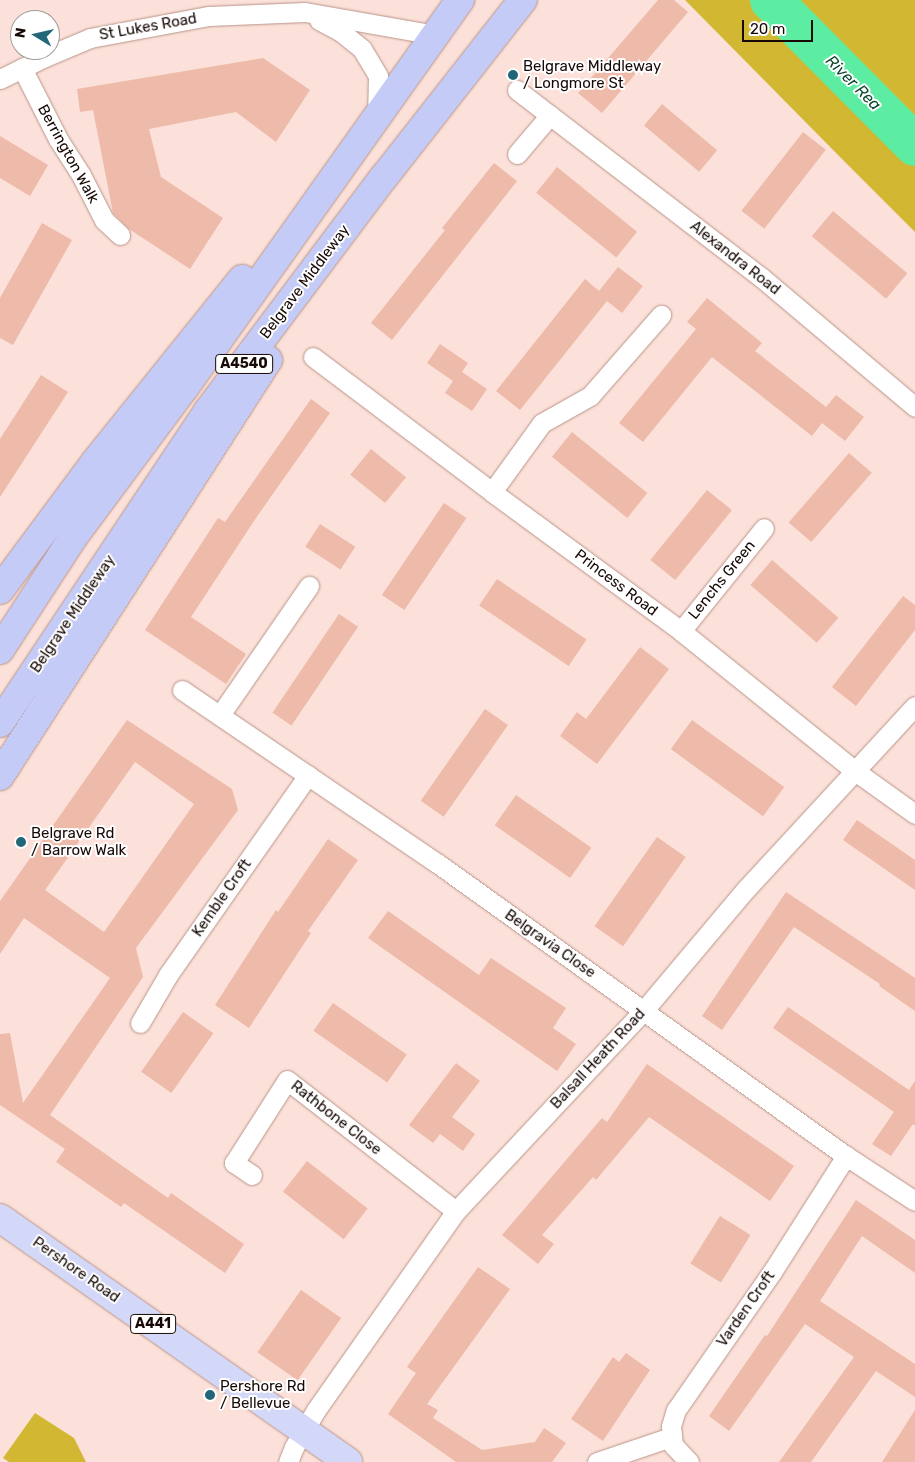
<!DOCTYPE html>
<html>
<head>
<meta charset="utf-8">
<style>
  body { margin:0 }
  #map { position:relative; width:915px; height:1462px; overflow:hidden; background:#fbe1d9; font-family:Rubik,sans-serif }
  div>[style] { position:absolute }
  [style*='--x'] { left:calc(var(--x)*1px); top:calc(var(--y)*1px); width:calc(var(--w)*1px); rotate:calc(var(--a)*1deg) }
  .green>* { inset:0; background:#d2b832 }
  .river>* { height:42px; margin:-21px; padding:0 21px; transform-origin:21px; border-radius:21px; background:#5ceda3 }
  .building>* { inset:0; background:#eebaa9; transform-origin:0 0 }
  .roads { filter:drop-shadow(0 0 1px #ba9388) drop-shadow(0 0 1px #ba9388) }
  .minor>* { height:19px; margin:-9.5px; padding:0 9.5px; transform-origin:9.5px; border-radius:9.5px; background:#fff }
  .primary>* { height:28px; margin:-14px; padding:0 14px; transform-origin:14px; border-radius:14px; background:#d3d8f9 }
  .trunk>* { height:28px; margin:-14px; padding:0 14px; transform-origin:14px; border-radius:14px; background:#c4cbf7 }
  .dots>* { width:14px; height:14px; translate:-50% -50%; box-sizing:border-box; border:2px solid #fff; border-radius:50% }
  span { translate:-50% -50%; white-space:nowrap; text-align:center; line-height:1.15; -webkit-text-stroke:4px #fff; paint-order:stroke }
  .shield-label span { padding:1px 4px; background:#fff; border:1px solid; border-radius:4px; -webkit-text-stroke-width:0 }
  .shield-label { font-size:14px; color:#170a06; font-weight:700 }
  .street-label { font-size:15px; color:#170a06 }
  .poi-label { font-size:15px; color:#170a06 }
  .left { translate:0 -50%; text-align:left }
  .water-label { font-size:16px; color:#0e4a2d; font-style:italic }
  .north { position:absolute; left:10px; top:10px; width:50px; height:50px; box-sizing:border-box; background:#fff; border:1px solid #a29d9b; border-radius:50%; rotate:279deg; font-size:14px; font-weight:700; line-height:20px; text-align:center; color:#170a06 }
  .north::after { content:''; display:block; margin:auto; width:18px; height:22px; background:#226778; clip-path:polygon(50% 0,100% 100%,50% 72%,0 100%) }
  .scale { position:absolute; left:742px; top:20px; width:71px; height:22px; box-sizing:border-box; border:2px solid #170a06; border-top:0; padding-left:6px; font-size:15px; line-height:18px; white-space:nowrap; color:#170a06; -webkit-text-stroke:4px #fff; paint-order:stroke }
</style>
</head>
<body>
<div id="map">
  <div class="green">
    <div style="clip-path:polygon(685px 0,915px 0,915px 232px,842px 159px)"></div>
    <div style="clip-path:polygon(35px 1413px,74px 1438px,86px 1462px,9px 1462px,3px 1458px)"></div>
  </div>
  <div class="river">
    <div style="--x:771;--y:0;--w:204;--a:45.2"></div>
  </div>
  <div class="building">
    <div style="clip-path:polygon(658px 0,674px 0,688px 12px,602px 113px,578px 93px)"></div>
    <div style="clip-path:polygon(263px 58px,310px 90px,276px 142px,236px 112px,149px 129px,161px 177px,223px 218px,190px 269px,129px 229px,113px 213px,93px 110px,80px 112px,77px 89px)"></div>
    <div style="left:662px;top:104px;width:72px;height:28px;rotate:40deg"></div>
    <div style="left:803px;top:132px;width:29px;height:100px;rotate:38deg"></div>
    <div style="clip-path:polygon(0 136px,48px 165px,30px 196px,0 178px)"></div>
    <div style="clip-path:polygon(494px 163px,517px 181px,392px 340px,371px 323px,445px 230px,442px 228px)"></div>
    <div style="left:557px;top:167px;width:103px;height:33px;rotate:39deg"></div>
    <div style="left:833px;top:211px;width:97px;height:33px;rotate:40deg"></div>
    <div style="clip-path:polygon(42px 223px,72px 240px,13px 345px,0 338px,0 298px)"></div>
    <div style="clip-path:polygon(618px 267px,643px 286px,622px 313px,607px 301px,520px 410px,496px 391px,585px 279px,599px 291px)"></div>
    <div style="clip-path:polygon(707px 298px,762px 343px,755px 351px,826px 407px,836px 395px,864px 417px,845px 441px,822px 423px,812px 436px,712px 357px,643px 442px,619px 423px,696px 329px,687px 322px)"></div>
    <div style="clip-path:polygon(440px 344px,468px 363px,462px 372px,487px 389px,472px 411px,445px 393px,453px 381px,427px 363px)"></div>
    <div style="clip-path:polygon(41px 375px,68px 392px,0 497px,0 439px)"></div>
    <div style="clip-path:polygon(311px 399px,330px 413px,258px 515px,191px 617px,246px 654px,226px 684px,145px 630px,218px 518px,225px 522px)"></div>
    <div style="left:572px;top:432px;width:97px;height:32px;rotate:39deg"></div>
    <div style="left:371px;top:449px;width:45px;height:33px;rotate:39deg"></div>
    <div style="left:849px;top:453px;width:30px;height:92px;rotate:41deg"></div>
    <div style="left:707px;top:490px;width:32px;height:90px;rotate:39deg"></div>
    <div style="left:444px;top:503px;width:27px;height:111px;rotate:34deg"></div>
    <div style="left:320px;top:524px;width:42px;height:27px;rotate:33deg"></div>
    <div style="left:772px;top:560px;width:88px;height:33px;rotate:41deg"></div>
    <div style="left:497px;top:579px;width:108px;height:32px;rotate:34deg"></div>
    <div style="clip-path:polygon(903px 596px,915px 605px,915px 630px,856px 706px,832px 687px)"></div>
    <div style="left:339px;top:614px;width:23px;height:119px;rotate:34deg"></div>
    <div style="clip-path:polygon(640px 647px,669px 669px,597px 764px,560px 736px,577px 712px,586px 719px)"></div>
    <div style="left:485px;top:709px;width:28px;height:112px;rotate:35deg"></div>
    <div style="clip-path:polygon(evenodd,127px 720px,232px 789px,238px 810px,136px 948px,143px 977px,50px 1115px,168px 1198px,171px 1193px,244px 1244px,225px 1273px,124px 1203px,121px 1207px,56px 1162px,65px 1149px,0 1105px,0 1034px,10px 1033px,23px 1103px,110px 978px,24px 918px,0 954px,0 901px,127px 720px,135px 762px,194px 804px,104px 932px,45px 890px,135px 762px)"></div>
    <div style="left:692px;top:720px;width:114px;height:36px;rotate:36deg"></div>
    <div style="left:516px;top:795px;width:92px;height:37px;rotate:35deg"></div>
    <div style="clip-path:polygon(857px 820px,915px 860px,915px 890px,843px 840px)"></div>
    <div style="left:657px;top:837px;width:35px;height:109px;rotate:35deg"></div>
    <div style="clip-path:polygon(328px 839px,358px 860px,308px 931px,311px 933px,249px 1028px,215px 1005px,276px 910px,278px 912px)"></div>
    <div style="clip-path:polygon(786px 892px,915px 978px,915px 1011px,879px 986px,880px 984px,794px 927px,722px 1030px,702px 1016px)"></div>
    <div style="clip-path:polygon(388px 911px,479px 975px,491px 958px,566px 1008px,553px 1028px,576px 1044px,557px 1071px,368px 938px)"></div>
    <div style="left:333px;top:1003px;width:90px;height:34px;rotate:35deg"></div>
    <div style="clip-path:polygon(788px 1007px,909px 1090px,915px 1081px,915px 1126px,913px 1124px,891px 1156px,872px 1144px,894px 1112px,773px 1028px)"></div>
    <div style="left:183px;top:1012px;width:37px;height:73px;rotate:35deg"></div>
    <div style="clip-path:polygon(456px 1063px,480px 1081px,452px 1117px,475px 1134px,463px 1151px,440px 1134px,433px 1143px,409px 1125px)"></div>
    <div style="clip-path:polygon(647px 1064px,794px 1166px,770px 1201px,649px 1117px,596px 1180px,593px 1177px,542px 1235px,554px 1244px,538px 1264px,502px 1235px,602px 1118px,607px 1122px)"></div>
    <div style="left:307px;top:1161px;width:77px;height:39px;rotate:38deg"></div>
    <div style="clip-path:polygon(856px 1200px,915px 1240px,915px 1273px,862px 1236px,820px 1301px,915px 1364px,915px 1397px,876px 1371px,811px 1462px,779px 1462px,854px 1357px,805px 1324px,729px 1431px,709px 1416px,765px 1335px,767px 1336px)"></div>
    <div style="left:720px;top:1216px;width:36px;height:56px;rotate:32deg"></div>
    <div style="clip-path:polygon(478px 1267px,510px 1289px,427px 1404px,438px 1410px,433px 1418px,482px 1450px,535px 1442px,544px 1428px,566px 1443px,552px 1462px,456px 1462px,388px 1414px,416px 1373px,407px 1367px)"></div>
    <div style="left:301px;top:1290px;width:49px;height:76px;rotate:35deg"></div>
    <div style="clip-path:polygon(626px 1353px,650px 1370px,603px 1441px,571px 1419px,613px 1357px,619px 1362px)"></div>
    <div style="clip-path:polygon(915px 1410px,915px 1462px,882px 1462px)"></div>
  </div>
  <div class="roads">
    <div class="minor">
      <div style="--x:319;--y:20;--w:24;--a:28"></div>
      <div style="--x:340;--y:31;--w:28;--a:39"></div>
      <div style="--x:362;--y:49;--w:31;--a:59"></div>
      <div style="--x:378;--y:76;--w:41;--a:91.4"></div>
      <div style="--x:22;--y:68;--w:80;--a:63.1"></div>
      <div style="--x:58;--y:139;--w:43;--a:57.4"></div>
      <div style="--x:81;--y:175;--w:51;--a:62.9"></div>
      <div style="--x:104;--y:220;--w:22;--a:43"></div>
      <div style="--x:0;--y:79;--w:50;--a:-26.1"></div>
      <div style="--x:45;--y:57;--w:49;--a:-22.9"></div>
      <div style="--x:90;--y:38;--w:121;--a:-10.5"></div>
      <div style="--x:209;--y:16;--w:96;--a:-2.4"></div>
      <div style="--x:305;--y:12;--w:132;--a:10"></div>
      <div style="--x:517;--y:90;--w:309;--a:37.5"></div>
      <div style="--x:762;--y:278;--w:200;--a:40.1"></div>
      <div style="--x:517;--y:154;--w:51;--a:-49.8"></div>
      <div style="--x:313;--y:357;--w:224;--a:37"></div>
      <div style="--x:492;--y:492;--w:235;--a:36.3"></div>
      <div style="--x:681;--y:631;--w:223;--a:38.8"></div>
      <div style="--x:855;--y:771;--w:74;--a:35.6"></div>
      <div style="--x:492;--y:492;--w:85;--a:-54.1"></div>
      <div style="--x:542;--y:423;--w:55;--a:-29.4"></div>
      <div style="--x:590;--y:396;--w:108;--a:-48.8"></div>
      <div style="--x:681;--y:631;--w:132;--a:-51.1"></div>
      <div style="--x:182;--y:690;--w:308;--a:34.2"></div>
      <div style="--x:437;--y:863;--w:503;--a:35.62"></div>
      <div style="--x:846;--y:1156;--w:82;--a:33.1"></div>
      <div style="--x:220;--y:715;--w:157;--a:-55.4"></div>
      <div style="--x:140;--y:1023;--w:56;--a:-59.7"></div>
      <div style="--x:168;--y:975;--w:244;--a:-55"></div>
      <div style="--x:252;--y:1175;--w:22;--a:-146"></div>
      <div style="--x:234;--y:1163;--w:98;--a:-57.4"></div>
      <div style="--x:287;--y:1080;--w:214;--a:37.8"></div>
      <div style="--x:288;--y:1462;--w:16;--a:-68"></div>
      <div style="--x:294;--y:1447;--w:43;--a:-59.3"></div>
      <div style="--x:316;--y:1410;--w:243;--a:-54.9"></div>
      <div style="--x:456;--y:1211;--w:275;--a:-46.9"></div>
      <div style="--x:644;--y:1010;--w:158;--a:-49.9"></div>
      <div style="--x:746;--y:889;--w:249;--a:-47.3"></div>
      <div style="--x:597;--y:1462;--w:78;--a:-18.7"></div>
      <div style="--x:689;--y:1462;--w:23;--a:-133"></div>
      <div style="--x:673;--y:1445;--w:19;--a:-96"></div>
      <div style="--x:671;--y:1426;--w:17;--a:-73"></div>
      <div style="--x:676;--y:1410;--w:168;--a:-55.2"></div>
      <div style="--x:772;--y:1272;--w:138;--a:-57.5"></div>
    </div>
    <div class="primary">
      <div style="--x:0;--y:1218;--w:425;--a:35"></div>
    </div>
    <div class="trunk">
      <div style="--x:0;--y:590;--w:159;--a:-53.4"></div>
      <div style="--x:95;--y:462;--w:235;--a:-51.2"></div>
      <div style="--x:0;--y:650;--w:132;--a:-57"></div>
      <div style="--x:72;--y:539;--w:189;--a:-53.4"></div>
      <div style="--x:185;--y:387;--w:475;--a:-54.6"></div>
      <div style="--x:0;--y:723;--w:375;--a:-56.3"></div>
      <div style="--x:208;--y:411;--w:293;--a:-53.1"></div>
      <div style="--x:384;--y:177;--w:225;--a:-51.9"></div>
      <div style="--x:0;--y:776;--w:495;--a:-57.2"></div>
    </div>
  </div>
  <div class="dots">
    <div style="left:513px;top:75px;background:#226778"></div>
    <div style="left:21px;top:842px;background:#226778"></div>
    <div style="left:210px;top:1395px;background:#226778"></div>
  </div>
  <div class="shield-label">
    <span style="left:244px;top:364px">A4540</span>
    <span style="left:153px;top:1324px">A441</span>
  </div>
  <div class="street-label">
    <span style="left:148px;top:27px;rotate:-10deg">St Lukes Road</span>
    <span style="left:68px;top:154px;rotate:61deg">Berrington Walk</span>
    <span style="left:735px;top:258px;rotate:38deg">Alexandra Road</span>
    <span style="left:305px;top:282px;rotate:-53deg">Belgrave Middleway</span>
    <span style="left:722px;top:580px;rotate:-51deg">Lenchs Green</span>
    <span style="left:616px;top:583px;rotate:37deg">Princess Road</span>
    <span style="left:73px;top:614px;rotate:-56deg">Belgrave Middleway</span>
    <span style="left:222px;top:898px;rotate:-55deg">Kemble Croft</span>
    <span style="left:550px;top:944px;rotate:35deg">Belgravia Close</span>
    <span style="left:598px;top:1059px;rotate:-47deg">Balsall Heath Road</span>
    <span style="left:336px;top:1118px;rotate:38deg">Rathbone Close</span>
    <span style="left:76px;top:1270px;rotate:35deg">Pershore Road</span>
    <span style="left:746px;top:1309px;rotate:-55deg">Varden Croft</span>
  </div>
  <div class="poi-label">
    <span class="left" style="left:523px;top:75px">Belgrave Middleway<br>/ Longmore St</span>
    <span class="left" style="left:31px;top:842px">Belgrave Rd<br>/ Barrow Walk</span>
    <span class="left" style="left:220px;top:1395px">Pershore Rd<br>/ Bellevue</span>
  </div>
  <div class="water-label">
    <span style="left:853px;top:83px;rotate:45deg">River Rea</span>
  </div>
  <div class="north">N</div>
  <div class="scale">20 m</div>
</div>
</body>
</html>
